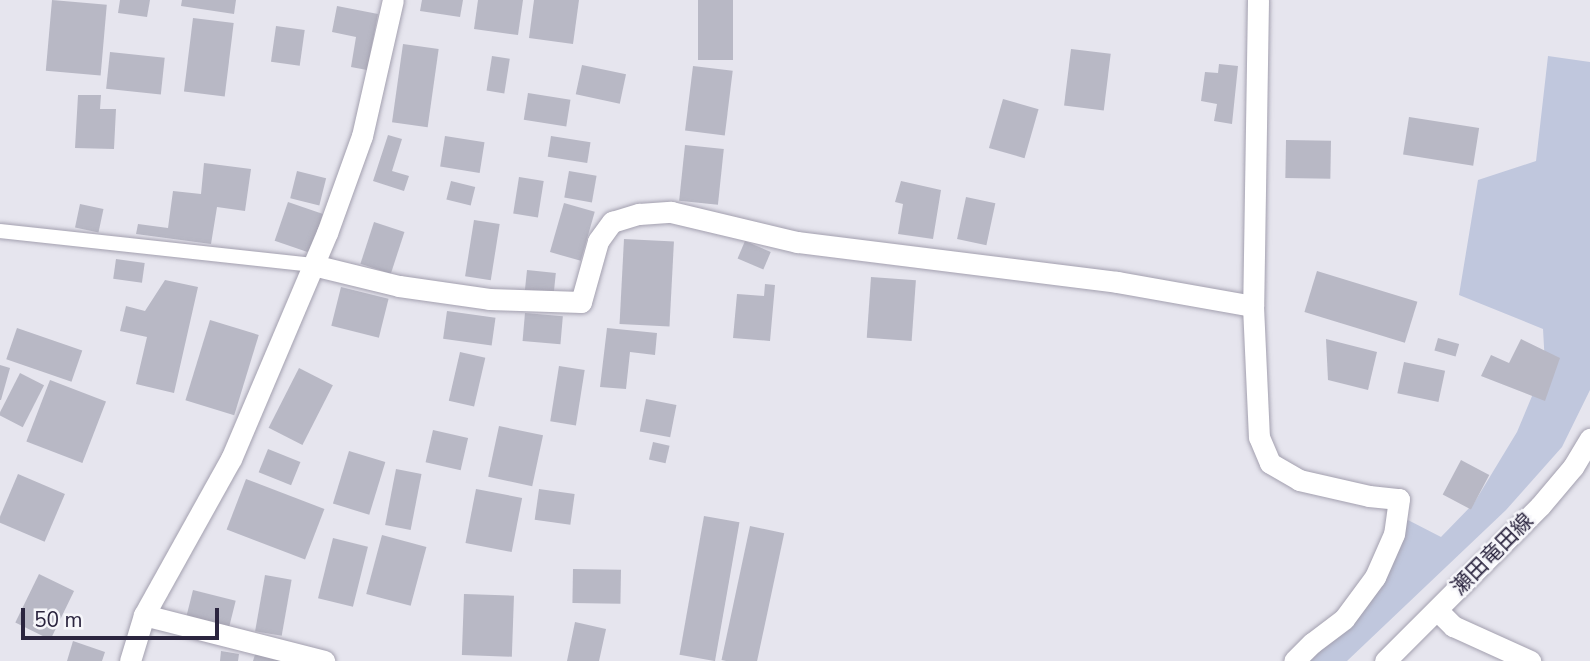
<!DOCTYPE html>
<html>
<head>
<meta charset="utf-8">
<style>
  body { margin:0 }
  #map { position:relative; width:1590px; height:661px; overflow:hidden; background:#e6e5ee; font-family:"Nunito Sans","Noto Sans JP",sans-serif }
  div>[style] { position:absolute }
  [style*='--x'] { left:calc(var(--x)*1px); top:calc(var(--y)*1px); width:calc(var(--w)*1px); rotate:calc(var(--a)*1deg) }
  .green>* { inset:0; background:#c0c7dd }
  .building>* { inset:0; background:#b8b8c5; transform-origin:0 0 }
  .roads { filter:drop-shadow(0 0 2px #a3a0af) drop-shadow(0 0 2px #a3a0af) }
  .lane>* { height:14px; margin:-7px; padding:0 7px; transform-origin:7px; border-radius:7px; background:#fff }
  .street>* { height:21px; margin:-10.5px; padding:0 10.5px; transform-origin:10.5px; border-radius:10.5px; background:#fff }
  .secondary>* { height:21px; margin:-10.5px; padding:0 10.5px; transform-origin:10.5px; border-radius:10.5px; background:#fff }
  span { translate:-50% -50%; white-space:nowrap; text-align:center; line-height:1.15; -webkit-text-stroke:5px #f6f6fa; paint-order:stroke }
  .street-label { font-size:21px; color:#2b253f }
  .scale { position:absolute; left:21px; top:608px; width:198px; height:32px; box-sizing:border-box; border:4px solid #2b253f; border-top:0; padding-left:9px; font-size:21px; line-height:24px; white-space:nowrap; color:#2b253f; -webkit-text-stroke:5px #f6f6fa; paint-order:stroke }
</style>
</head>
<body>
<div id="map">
  <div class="green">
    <div style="clip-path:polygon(1548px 56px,1590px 62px,1590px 390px,1562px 447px,1506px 510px,1347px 661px,1289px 661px,1334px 628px,1395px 528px,1408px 520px,1441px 537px,1474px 503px,1517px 432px,1545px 365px,1543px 329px,1459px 295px,1478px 180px,1536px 161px)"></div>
  </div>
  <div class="building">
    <div style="left:52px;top:0;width:55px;height:71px;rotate:5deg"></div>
    <div style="clip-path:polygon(120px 0,150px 0,147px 17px,118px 13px)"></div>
    <div style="clip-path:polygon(182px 0,236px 0,234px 14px,181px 6px)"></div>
    <div style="clip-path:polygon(422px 0,463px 0,460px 17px,420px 11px)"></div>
    <div style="clip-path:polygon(478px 0,523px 0,518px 35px,474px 29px)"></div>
    <div style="clip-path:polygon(534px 0,579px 0,573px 44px,529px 38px)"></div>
    <div style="left:698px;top:0;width:35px;height:60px"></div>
    <div style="clip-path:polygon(337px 6px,378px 14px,367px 70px,351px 67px,356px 37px,332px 32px)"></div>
    <div style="left:193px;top:18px;width:41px;height:74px;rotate:7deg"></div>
    <div style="left:276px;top:26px;width:29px;height:36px;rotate:8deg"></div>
    <div style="left:403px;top:44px;width:36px;height:79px;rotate:8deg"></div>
    <div style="left:1071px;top:49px;width:40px;height:57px;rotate:7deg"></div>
    <div style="left:110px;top:52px;width:55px;height:37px;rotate:6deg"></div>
    <div style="left:492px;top:56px;width:18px;height:35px;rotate:9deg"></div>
    <div style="clip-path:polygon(1219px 64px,1238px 66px,1232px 124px,1214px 121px,1217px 104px,1201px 101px,1205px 72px,1218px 73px)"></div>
    <div style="left:582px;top:65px;width:45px;height:30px;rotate:12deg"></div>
    <div style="left:693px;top:66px;width:40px;height:65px;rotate:7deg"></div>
    <div style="left:528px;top:93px;width:43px;height:27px;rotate:9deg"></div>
    <div style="clip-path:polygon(78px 95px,101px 95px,100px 109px,116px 109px,114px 149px,75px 148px)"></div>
    <div style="left:1003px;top:99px;width:37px;height:51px;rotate:16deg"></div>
    <div style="left:1409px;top:117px;width:71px;height:38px;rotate:9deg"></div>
    <div style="clip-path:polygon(388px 135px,402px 139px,392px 171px,409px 176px,404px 191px,373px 181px)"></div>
    <div style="left:445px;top:136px;width:40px;height:31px;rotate:9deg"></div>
    <div style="left:551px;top:136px;width:40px;height:21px;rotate:9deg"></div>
    <div style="left:1286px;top:140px;width:45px;height:38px;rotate:1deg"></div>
    <div style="left:685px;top:145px;width:39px;height:56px;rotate:6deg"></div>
    <div style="clip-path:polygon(204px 163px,251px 169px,245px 211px,217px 207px,211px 244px,136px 234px,138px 224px,168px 228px,173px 191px,201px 194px)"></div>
    <div style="left:297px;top:171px;width:30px;height:28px;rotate:14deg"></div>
    <div style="left:569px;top:171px;width:28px;height:27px;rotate:10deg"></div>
    <div style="left:519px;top:177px;width:25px;height:37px;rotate:9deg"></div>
    <div style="left:451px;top:181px;width:25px;height:19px;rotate:14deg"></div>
    <div style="clip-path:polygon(901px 181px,941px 190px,933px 239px,898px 234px,903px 204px,895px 202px)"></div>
    <div style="left:966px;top:197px;width:30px;height:43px;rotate:12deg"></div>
    <div style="left:288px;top:202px;width:37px;height:41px;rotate:19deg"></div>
    <div style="left:564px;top:203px;width:32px;height:51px;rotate:16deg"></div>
    <div style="left:80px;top:204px;width:24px;height:24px;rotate:12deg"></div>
    <div style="left:474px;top:220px;width:26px;height:57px;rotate:9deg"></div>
    <div style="left:374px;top:222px;width:32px;height:44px;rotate:18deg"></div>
    <div style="left:624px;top:239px;width:50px;height:85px;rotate:3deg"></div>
    <div style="left:745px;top:241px;width:28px;height:19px;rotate:23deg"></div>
    <div style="left:116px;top:259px;width:29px;height:20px;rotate:8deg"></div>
    <div style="left:527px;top:270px;width:29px;height:20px;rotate:6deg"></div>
    <div style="left:1317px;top:271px;width:105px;height:43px;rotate:17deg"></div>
    <div style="left:871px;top:277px;width:45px;height:61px;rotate:4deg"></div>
    <div style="clip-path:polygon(165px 280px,198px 287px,174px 393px,136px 384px,147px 337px,120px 331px,126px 306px,145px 311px)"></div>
    <div style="clip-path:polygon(765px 284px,775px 285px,770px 341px,733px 338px,737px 294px,764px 296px)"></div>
    <div style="left:341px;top:287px;width:49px;height:40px;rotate:14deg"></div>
    <div style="left:447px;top:311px;width:49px;height:28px;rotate:8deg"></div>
    <div style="left:525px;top:313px;width:38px;height:28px;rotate:5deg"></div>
    <div style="left:210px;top:320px;width:51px;height:84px;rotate:17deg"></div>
    <div style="left:17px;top:328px;width:69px;height:33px;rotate:19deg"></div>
    <div style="clip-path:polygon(607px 328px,657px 333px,655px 355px,630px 352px,626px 389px,600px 387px)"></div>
    <div style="left:1438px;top:338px;width:22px;height:13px;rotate:16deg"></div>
    <div style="clip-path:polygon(1326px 339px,1377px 352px,1368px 390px,1328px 380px)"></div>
    <div style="clip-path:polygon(1521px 339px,1560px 358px,1545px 401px,1481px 376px,1491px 355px,1509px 363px)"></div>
    <div style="left:460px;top:352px;width:26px;height:50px;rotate:13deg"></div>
    <div style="left:1404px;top:362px;width:42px;height:32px;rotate:12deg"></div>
    <div style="clip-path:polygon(0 365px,10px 368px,1px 400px,0 400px)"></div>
    <div style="left:559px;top:366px;width:26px;height:56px;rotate:9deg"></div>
    <div style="left:299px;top:368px;width:38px;height:67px;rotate:27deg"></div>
    <div style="left:20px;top:373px;width:27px;height:47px;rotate:27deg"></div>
    <div style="left:50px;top:380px;width:60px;height:66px;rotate:21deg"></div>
    <div style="left:646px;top:399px;width:31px;height:33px;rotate:11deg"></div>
    <div style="left:499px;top:426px;width:45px;height:52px;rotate:12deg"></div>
    <div style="left:433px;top:430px;width:36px;height:33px;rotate:13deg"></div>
    <div style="left:653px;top:442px;width:17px;height:18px;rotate:13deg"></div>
    <div style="left:268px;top:449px;width:35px;height:25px;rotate:22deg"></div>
    <div style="left:349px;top:451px;width:38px;height:55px;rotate:17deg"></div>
    <div style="left:1461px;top:460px;width:32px;height:39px;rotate:28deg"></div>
    <div style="left:396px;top:469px;width:26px;height:57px;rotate:11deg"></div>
    <div style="left:18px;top:474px;width:51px;height:52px;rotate:23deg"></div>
    <div style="left:246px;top:479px;width:84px;height:54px;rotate:21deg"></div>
    <div style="left:476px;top:489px;width:47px;height:55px;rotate:11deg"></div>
    <div style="left:539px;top:489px;width:36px;height:31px;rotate:8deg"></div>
    <div style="left:704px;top:516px;width:36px;height:141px;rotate:10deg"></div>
    <div style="left:750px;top:526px;width:35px;height:137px;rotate:12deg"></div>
    <div style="left:382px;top:535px;width:46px;height:61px;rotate:15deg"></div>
    <div style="left:333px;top:538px;width:36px;height:62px;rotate:14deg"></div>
    <div style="left:573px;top:569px;width:48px;height:34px;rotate:1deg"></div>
    <div style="left:39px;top:574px;width:39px;height:54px;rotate:26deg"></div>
    <div style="left:265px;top:575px;width:27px;height:57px;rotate:10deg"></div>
    <div style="left:193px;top:590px;width:44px;height:29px;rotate:14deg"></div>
    <div style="left:464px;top:594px;width:50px;height:61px;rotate:2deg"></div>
    <div style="clip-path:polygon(575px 622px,606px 629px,599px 661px,567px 661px)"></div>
    <div style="clip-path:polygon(73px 641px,105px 652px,102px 661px,67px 661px)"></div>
    <div style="clip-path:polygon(257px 648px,296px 661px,253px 661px)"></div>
    <div style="clip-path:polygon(221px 651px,239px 654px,238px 661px,220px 661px)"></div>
  </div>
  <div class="roads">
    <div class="lane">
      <div style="--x:0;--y:231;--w:315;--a:6.2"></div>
    </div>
    <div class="street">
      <div style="--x:1258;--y:0;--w:306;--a:90.9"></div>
      <div style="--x:1253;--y:306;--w:131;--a:87.4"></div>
      <div style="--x:1259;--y:437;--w:28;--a:67"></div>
      <div style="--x:1270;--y:463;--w:34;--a:30"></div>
      <div style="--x:1299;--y:480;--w:72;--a:12.9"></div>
      <div style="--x:1369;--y:496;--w:30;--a:6"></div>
      <div style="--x:1399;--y:499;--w:35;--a:98"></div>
      <div style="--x:1394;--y:534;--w:47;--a:113.8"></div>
      <div style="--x:1375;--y:577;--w:52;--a:126.4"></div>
      <div style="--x:1344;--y:619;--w:40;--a:143"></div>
      <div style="--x:1312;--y:643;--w:25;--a:135"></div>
      <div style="--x:313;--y:265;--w:89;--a:13.7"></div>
      <div style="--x:399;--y:286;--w:91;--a:8.2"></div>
      <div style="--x:489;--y:299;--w:92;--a:1.9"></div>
      <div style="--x:581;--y:302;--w:63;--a:-74.4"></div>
      <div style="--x:598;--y:241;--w:24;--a:-54"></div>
      <div style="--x:612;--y:222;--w:28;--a:-17"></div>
      <div style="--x:639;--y:214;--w:32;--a:-4"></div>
      <div style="--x:671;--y:212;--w:130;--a:13.4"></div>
      <div style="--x:797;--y:242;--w:322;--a:7.1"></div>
      <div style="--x:1117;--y:282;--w:138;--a:10"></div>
      <div style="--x:1437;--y:610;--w:23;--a:45"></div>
      <div style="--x:1453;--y:626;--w:85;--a:24.4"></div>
      <div style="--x:144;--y:615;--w:186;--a:14.3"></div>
      <div style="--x:130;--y:661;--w:48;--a:-73.1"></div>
      <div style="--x:144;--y:615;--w:179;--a:-60.9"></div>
      <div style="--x:231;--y:459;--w:246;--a:-67"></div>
      <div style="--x:327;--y:233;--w:103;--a:-70.2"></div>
      <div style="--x:362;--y:136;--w:139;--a:-77.2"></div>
    </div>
    <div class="secondary">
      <div style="--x:1385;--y:661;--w:219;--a:-45"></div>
      <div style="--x:1540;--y:506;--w:51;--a:-49.8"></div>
      <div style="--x:1573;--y:467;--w:33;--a:-59"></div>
    </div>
  </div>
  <div class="street-label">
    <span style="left:1492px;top:554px;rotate:-45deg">瀬田竜田線</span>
  </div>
  <div class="scale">50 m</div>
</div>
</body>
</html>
